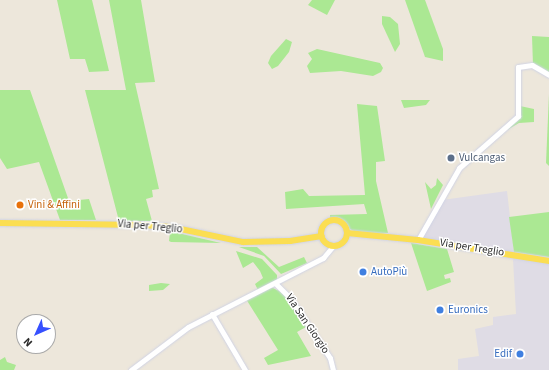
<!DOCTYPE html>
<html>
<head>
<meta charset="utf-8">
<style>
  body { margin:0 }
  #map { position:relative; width:549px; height:370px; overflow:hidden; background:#ede7db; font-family:"Source Sans 3",sans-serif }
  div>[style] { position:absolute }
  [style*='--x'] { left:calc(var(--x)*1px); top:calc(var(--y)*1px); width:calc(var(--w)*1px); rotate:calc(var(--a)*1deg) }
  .industrial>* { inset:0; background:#dfdce5 }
  .green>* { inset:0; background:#abe893 }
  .roads { filter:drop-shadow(0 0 1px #d0d3e4) drop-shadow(0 0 1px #d0d3e4) }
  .minor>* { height:5px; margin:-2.5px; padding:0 2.5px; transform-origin:2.5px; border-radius:2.5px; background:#fff }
  .major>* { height:6px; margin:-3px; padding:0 3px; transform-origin:3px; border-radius:3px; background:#fbde52 }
  .major>.ring { margin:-3px; padding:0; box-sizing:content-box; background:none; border:6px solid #fbde52; border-radius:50% }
  .dots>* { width:11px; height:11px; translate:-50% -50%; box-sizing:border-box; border:2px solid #fff; border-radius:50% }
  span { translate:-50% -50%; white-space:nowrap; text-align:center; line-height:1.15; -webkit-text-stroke:3px #fff; paint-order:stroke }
  .service-label { font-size:11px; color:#4e5e75 }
  .left { translate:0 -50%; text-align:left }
  .food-label { font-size:11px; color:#c56008 }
  .street-label { font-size:11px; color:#2a2a2a }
  .shop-label { font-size:11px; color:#366cbe }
  .right { translate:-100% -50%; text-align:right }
  .north { position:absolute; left:16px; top:314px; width:40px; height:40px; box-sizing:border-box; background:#fff; border:1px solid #aaa; border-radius:50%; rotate:225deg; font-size:11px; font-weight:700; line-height:16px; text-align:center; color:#2a2a2a }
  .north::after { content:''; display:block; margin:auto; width:14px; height:18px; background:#3650ff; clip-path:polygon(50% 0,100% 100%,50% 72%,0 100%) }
</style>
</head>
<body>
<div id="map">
  <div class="industrial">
    <div style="clip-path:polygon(507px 191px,514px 252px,421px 238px,442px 200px)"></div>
    <div style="clip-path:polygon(513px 259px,549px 263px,549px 370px,458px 370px,458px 359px,479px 356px,475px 329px,493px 325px,493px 317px,516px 314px)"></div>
  </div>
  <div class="green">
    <div style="clip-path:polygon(57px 0,92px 0,109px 71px,89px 72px,85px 59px,70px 59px)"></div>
    <div style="clip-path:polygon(109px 0,141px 0,155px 82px,135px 83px,159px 189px,152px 190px,153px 197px,146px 199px,152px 221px,119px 221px,85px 90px,126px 90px)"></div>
    <div style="clip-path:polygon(312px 0,335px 0,327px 15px,308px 5px)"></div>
    <div style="clip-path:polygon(405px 0,425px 0,443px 49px,443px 61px,425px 57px)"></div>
    <div style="clip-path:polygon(382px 16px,390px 17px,398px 24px,400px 44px,395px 52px,382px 24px)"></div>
    <div style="clip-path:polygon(532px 36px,549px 37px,549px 73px,533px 65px)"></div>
    <div style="clip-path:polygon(286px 39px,292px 42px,289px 52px,278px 66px,272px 69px,268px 63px,271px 56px)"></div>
    <div style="clip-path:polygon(317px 49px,380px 63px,383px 68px,381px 72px,373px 76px,341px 71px,310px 73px,307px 66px,312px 59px,308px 53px)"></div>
    <div style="clip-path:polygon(0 90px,30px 90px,69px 201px,89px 199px,96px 220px,60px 220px,39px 162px,7px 169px,0 158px)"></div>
    <div style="clip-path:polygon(549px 94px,549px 166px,546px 163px)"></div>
    <div style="clip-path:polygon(401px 100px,430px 100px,426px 105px,404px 108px)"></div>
    <div style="clip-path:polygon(357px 104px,377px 106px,385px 161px,376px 162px,376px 181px,388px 233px,359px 234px,350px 229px,340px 218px,330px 218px,330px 215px,367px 214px,364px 204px,286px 209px,285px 192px,303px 189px,309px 196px,365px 195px)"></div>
    <div style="clip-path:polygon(520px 106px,534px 109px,534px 122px,519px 123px,502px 133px,514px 122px)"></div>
    <div style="clip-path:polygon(437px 178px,443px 185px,431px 209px,425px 182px,431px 189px,436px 185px)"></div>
    <div style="clip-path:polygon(549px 212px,549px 257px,514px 252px,509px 217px)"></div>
    <div style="clip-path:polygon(170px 232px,178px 233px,221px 243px,171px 242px,169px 241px)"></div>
    <div style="clip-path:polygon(411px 243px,447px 249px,454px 272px,444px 275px,445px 279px,450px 278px,451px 282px,427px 291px)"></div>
    <div style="clip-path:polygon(239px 247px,257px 247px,279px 267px,304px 257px,307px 263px,281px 274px,264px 256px)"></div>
    <div style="clip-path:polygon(236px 251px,262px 259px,277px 275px,277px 280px,258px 290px,255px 284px,263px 278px,260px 271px,253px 262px,243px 268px)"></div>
    <div style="clip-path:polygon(161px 283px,170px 284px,163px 290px,149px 291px,149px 285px)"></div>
    <div style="clip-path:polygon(271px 287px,283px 293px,306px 327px,297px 332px,311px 356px,268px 365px,264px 358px,278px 350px,246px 299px)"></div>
    <div style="clip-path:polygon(5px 357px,7px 362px,16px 365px,14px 370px,0 370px,0 360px)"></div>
  </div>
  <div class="roads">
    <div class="minor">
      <div style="--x:418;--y:240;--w:83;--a:-60.3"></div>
      <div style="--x:459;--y:168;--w:79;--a:-41.4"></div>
      <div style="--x:518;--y:116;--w:49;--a:-90"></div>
      <div style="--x:518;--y:67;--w:14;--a:-8"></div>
      <div style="--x:532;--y:65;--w:20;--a:30"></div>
      <div style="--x:275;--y:283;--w:21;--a:45"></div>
      <div style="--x:290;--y:298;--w:72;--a:56.3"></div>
      <div style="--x:330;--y:358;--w:12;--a:76"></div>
      <div style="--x:212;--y:314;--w:65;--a:59.5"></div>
      <div style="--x:131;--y:370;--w:71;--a:-37"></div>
      <div style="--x:188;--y:327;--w:152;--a:-27.1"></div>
      <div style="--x:323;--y:258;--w:16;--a:-50"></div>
    </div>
    <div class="major">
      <div class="ring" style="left:321px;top:220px;width:20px;height:20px"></div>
      <div style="--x:0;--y:223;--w:143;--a:0.8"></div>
      <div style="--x:143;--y:225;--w:28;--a:4"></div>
      <div style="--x:171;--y:227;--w:74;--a:11.8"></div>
      <div style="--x:243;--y:242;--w:47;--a:-1.2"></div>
      <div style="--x:290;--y:241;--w:32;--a:-9"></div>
      <div style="--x:347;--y:233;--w:71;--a:5.6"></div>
      <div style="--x:418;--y:240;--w:133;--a:9.1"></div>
    </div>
  </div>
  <div class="dots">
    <div style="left:451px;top:158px;background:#5c6f8a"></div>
    <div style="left:20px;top:205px;background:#e8710a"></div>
    <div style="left:363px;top:272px;background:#3f7fe0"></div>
    <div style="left:440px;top:310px;background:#3f7fe0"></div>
    <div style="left:520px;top:354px;background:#3f7fe0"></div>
  </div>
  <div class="service-label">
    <span class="left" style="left:459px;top:158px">Vulcangas</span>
  </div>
  <div class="food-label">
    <span class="left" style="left:28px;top:205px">Vini &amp; Affini</span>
  </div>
  <div class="street-label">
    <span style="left:150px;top:227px;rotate:5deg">Via per Treglio</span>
    <span style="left:472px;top:248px;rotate:9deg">Via per Treglio</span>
    <span style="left:307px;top:324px;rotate:56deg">Via San Giorgio</span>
  </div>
  <div class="shop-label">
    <span class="left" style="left:371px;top:272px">AutoPiù</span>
    <span class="left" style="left:448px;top:310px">Euronics</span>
    <span class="right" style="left:512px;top:354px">Edif</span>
  </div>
  <div class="north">N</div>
</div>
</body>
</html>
